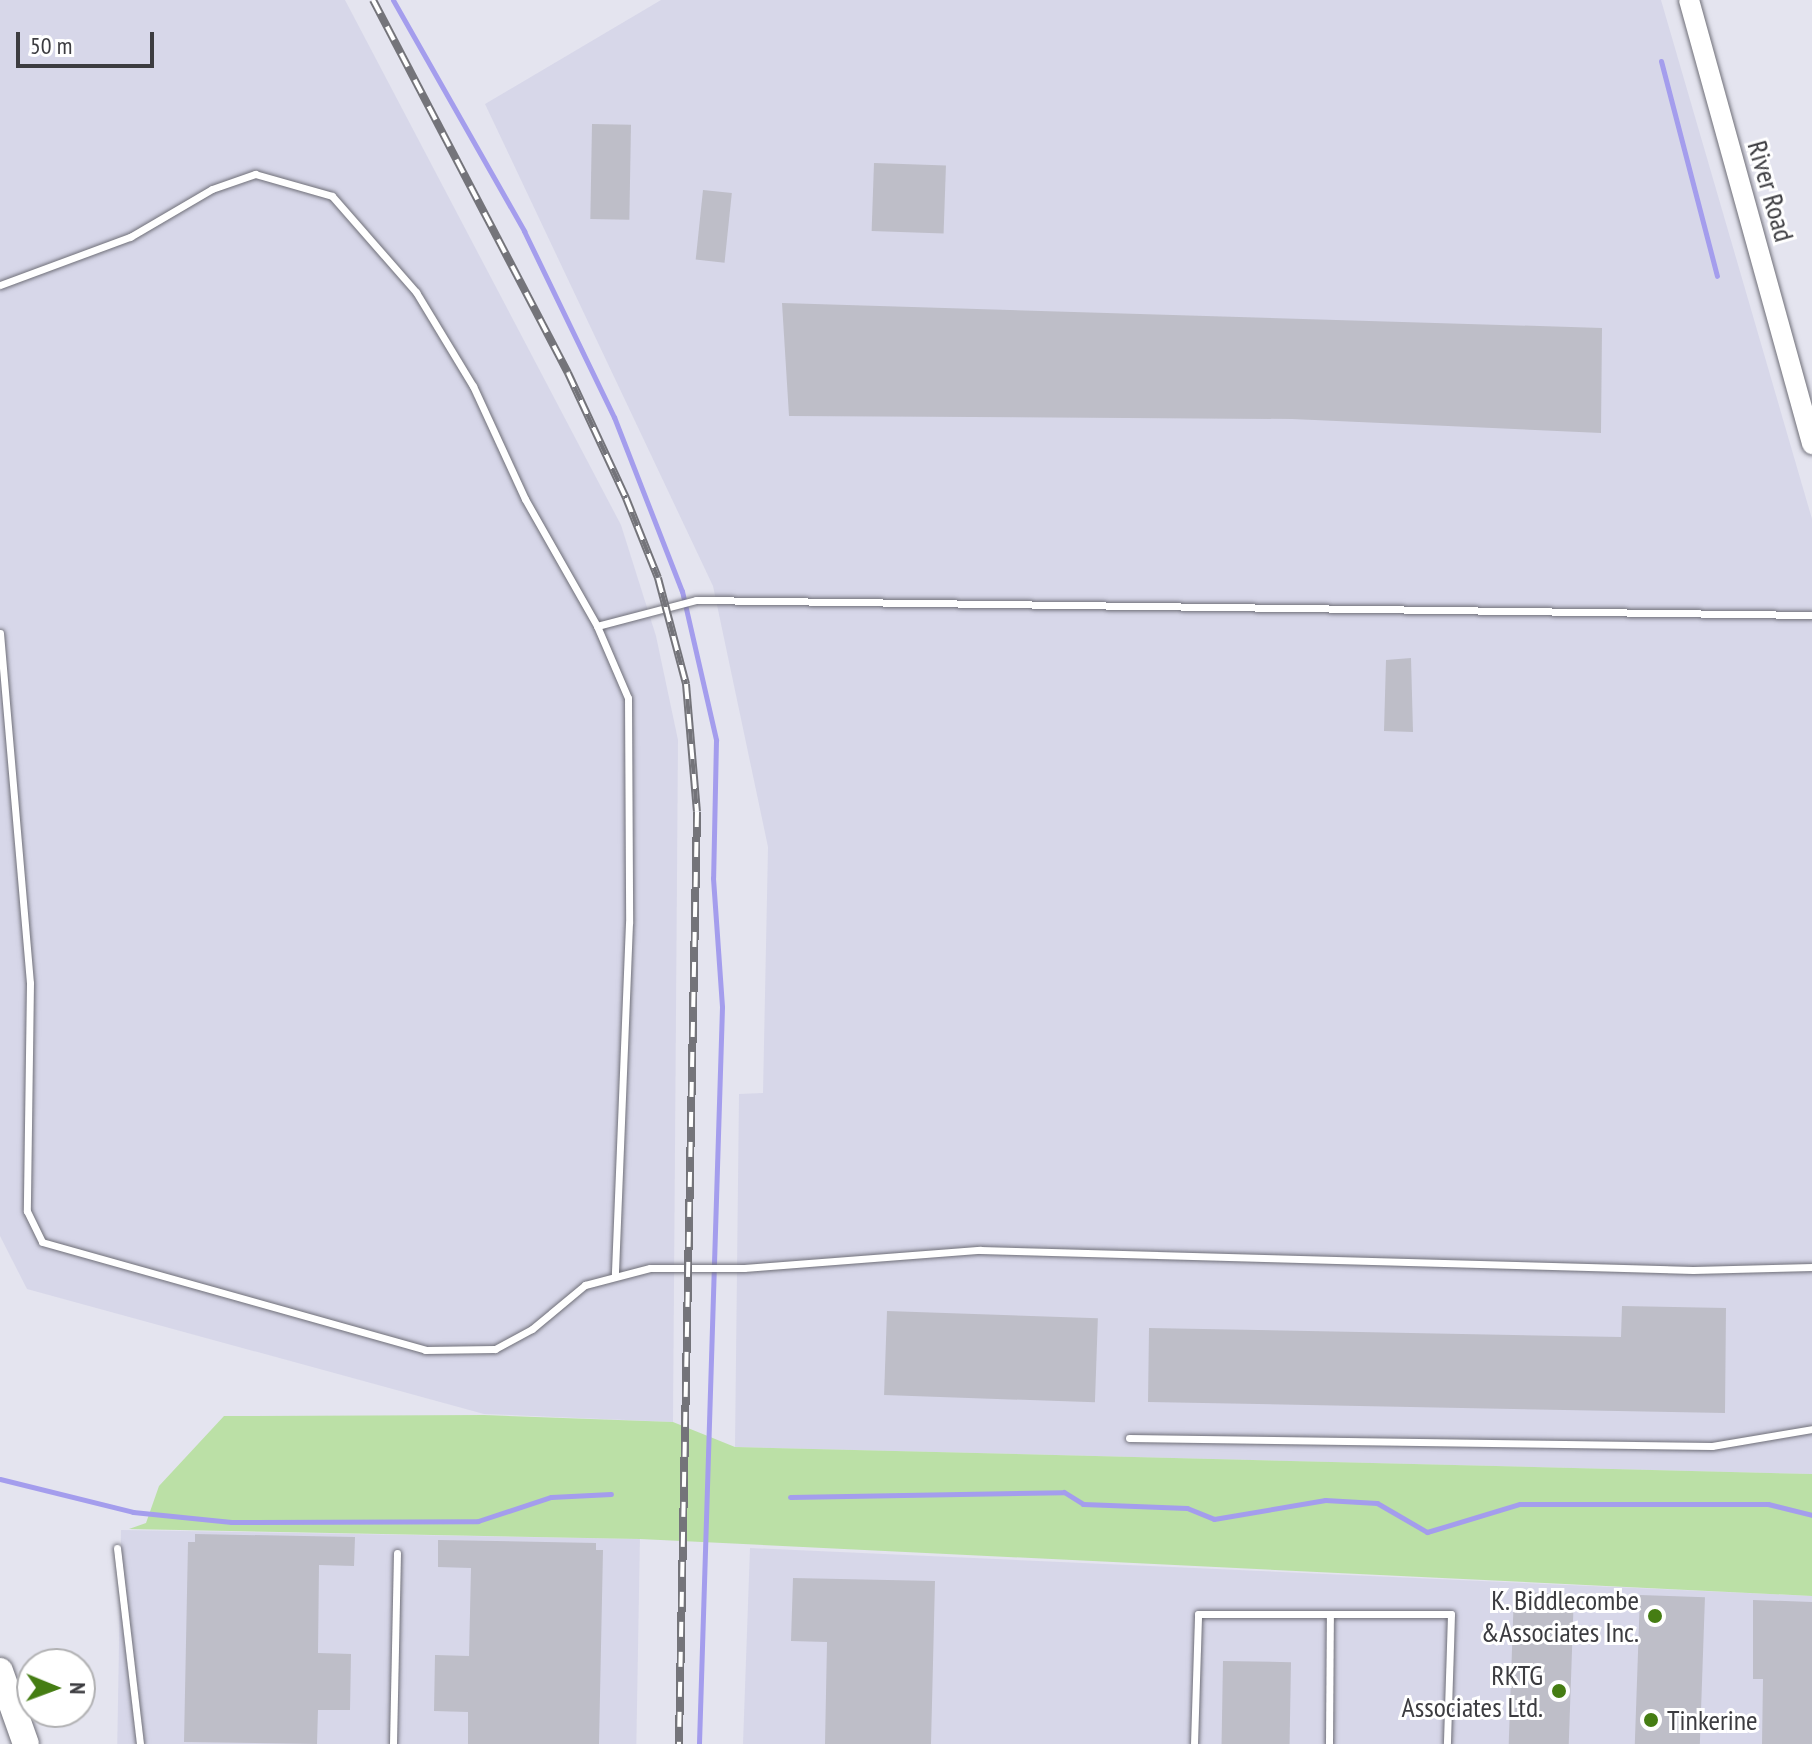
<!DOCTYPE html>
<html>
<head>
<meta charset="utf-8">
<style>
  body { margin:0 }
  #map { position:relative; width:1812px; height:1744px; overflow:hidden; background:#e4e4ef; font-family:"PT Sans Narrow",sans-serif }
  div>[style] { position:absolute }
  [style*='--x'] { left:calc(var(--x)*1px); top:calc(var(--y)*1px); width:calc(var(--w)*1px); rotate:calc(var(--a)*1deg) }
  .built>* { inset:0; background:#d7d7e9; transform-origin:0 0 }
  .green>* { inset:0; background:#bbe0a6 }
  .stream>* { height:5px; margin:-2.5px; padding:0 2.5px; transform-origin:2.5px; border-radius:2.5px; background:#a49ded }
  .building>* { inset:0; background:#bebec8; transform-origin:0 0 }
  .roads { filter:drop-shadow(0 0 2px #6f6f78) drop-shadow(0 0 2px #6f6f78) }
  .service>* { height:7px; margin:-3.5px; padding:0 3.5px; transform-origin:3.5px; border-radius:3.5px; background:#fff }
  .secondary>* { height:20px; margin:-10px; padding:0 10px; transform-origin:10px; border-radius:10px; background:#fff }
  .motorway>* { height:26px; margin:-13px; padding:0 13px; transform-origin:13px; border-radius:13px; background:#fff }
  .rail>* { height:8px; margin-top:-4px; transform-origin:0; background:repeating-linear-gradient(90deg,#fff 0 15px,#74747a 0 30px); box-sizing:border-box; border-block:2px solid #74747a }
  .dots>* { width:22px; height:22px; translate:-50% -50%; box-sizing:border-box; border:4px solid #fff; border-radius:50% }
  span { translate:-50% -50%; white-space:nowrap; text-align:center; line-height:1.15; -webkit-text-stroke:6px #fff; paint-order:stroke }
  .street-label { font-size:28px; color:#3c3c40 }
  .poi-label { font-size:28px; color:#3c3c40 }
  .right { translate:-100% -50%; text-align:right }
  .left { translate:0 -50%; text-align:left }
  .north { position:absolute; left:16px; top:1648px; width:80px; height:80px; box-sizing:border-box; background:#fff; border:2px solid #b1b1b3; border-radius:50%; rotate:91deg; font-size:22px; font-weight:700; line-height:32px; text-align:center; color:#3c3c40 }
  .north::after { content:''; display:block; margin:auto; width:28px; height:36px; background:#457d13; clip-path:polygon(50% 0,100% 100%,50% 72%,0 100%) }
  .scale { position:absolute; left:16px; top:32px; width:138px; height:36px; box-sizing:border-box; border:4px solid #3c3c40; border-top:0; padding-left:10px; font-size:24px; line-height:28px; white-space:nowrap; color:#3c3c40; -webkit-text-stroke:6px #fff; paint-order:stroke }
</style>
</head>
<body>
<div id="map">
  <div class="built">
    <div style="clip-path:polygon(0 0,345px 0,621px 525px,656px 636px,678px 740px,673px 1422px,484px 1414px,27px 1289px,0 1236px)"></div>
    <div style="clip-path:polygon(661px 0,1661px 0,1812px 519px,1812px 1474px,735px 1447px,739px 1094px,763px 1093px,768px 847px,713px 586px,485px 104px)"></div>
    <div style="left:121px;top:1530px;width:519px;height:215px;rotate:1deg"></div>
    <div style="clip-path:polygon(750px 1548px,1812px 1596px,1812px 1744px,743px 1744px)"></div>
  </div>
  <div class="green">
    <div style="clip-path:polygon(484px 1415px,673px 1422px,735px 1447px,1812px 1474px,1812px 1596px,640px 1539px,129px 1529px,146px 1523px,159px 1486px,224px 1416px)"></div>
  </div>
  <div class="stream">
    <div style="--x:393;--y:0;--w:266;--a:60.4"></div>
    <div style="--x:524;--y:231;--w:207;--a:64.2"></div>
    <div style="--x:614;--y:417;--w:187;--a:68.7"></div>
    <div style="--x:682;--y:591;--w:153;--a:77.1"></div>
    <div style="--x:716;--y:740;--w:138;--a:91.2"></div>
    <div style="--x:713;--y:878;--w:129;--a:86"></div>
    <div style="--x:722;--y:1007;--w:737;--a:91.79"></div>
    <div style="--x:1661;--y:61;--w:222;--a:75.4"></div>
    <div style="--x:0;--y:1479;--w:137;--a:13.9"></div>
    <div style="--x:133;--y:1512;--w:99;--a:5.8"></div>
    <div style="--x:231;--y:1522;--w:247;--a:-0.2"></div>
    <div style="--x:478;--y:1521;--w:77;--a:-18.2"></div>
    <div style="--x:551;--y:1497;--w:60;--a:-2.9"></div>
    <div style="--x:790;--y:1497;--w:274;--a:-1"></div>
    <div style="--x:1064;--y:1492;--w:22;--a:32"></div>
    <div style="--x:1083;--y:1504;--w:104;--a:2.2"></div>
    <div style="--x:1187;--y:1508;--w:29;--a:22"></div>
    <div style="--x:1214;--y:1519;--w:113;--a:-9.7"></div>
    <div style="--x:1325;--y:1500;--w:52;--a:3.3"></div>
    <div style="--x:1377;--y:1503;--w:58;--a:30.1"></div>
    <div style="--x:1427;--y:1532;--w:97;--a:-16.8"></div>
    <div style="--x:1520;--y:1504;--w:248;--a:0"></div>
    <div style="--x:1768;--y:1504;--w:45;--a:14"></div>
  </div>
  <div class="building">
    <div style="left:592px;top:124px;width:39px;height:95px;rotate:1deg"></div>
    <div style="left:874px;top:163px;width:72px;height:68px;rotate:2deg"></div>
    <div style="left:703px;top:190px;width:29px;height:70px;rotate:6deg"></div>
    <div style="clip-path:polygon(782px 303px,1602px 328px,1601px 433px,1292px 419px,789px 416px)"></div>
    <div style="clip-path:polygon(1411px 658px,1413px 732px,1384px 731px,1386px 660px)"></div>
    <div style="clip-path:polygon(1622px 1306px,1726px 1308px,1725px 1413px,1148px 1402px,1149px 1328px,1621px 1337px)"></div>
    <div style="left:887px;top:1311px;width:211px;height:84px;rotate:2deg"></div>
    <div style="clip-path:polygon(195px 1534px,355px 1537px,354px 1566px,319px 1565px,318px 1653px,351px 1654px,350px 1710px,318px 1710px,317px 1744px,184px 1742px,188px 1542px,195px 1542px)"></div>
    <div style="clip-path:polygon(438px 1540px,596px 1543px,596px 1550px,603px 1550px,599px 1744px,468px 1744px,468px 1712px,434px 1711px,435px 1655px,469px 1656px,471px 1568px,438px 1567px)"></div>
    <div style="clip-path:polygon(793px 1578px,935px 1581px,931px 1744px,825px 1744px,827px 1642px,791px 1641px)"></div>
    <div style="left:1514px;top:1592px;width:60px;height:152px;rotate:2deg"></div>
    <div style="left:1640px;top:1595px;width:65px;height:149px;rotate:2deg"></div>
    <div style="clip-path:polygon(1753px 1600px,1812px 1602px,1812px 1744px,1762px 1744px,1763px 1679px,1753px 1679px)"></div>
    <div style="left:1223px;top:1661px;width:68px;height:83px;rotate:1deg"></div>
  </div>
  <div class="roads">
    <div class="service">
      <div style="--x:0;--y:285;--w:139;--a:-20.3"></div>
      <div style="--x:130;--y:237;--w:95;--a:-30.3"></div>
      <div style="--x:212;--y:189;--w:46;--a:-19.2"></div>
      <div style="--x:255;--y:174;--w:80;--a:15.9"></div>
      <div style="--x:332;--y:196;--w:128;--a:48.8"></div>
      <div style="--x:416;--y:292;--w:110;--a:58.8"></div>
      <div style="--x:473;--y:386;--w:124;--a:65.3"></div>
      <div style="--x:525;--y:499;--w:146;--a:60.4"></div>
      <div style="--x:597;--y:626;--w:102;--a:-14.7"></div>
      <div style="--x:696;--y:600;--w:1116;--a:0.77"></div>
      <div style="--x:597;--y:626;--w:78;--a:66.7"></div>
      <div style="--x:628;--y:698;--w:225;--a:89.7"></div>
      <div style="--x:629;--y:923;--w:351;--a:92.3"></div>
      <div style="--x:0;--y:633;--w:351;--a:85.1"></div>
      <div style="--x:30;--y:983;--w:228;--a:90.8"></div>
      <div style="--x:27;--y:1211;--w:34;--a:64"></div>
      <div style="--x:42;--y:1242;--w:398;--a:15.7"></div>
      <div style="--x:425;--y:1350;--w:70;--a:-0.8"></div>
      <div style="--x:495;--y:1349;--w:42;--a:-28.4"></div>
      <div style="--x:532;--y:1329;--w:69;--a:-39.7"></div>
      <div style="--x:585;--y:1285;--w:67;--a:-14.7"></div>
      <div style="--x:650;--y:1268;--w:94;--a:0"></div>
      <div style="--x:744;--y:1268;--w:237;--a:-4.4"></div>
      <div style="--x:980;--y:1250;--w:713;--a:1.61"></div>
      <div style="--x:1693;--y:1270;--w:119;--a:-1.4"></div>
      <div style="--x:1129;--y:1438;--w:583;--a:0.79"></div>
      <div style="--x:1712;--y:1446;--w:101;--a:-9.6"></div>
      <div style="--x:117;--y:1548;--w:197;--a:83.3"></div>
      <div style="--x:393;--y:1744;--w:191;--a:-88.8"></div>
      <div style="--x:1194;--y:1744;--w:130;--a:-88.2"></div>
      <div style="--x:1198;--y:1614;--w:253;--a:0"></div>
      <div style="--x:1451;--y:1614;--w:130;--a:91.8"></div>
      <div style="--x:1329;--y:1744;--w:130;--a:-89.6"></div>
    </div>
    <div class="secondary">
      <div style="--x:1689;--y:0;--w:461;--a:74.5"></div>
    </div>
    <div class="motorway">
      <div style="--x:0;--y:1671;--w:77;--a:70.4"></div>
    </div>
  </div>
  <div class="rail">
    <div style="--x:373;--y:0;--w:421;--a:62.4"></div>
    <div style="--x:568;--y:373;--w:138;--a:65.1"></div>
    <div style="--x:626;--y:498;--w:86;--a:68.2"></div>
    <div style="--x:658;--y:578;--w:110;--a:75.2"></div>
    <div style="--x:686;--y:684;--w:128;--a:85.1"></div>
    <div style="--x:697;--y:812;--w:932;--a:91.11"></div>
  </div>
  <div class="dots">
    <div style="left:1655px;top:1616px;background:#457d13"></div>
    <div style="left:1559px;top:1691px;background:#457d13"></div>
    <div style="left:1651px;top:1720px;background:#457d13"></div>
  </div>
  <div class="street-label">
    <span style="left:1771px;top:191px;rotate:74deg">River Road</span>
  </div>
  <div class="poi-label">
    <span class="right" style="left:1639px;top:1616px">K. Biddlecombe<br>&amp;Associates Inc.</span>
    <span class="right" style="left:1543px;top:1691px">RKTG<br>Associates Ltd.</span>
    <span class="left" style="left:1667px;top:1720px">Tinkerine</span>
  </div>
  <div class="north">N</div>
  <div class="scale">50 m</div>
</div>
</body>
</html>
